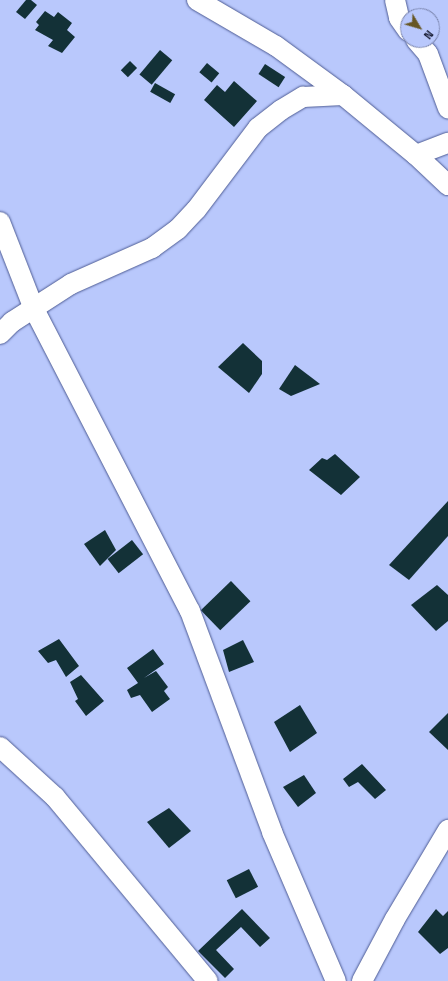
<!DOCTYPE html>
<html>
<head>
<meta charset="utf-8">
<style>
  body { margin:0 }
  #map { position:relative; width:448px; height:981px; overflow:hidden; background:#b9c8fc; font-family:"Titillium Web",sans-serif }
  div>[style] { position:absolute }
  [style*='--x'] { left:calc(var(--x)*1px); top:calc(var(--y)*1px); width:calc(var(--w)*1px); rotate:calc(var(--a)*1deg) }
  .building>* { inset:0; background:#133137; transform-origin:0 0 }
  .roads { filter:drop-shadow(0 0 1px #4e5c94) drop-shadow(0 0 1px #4e5c94) }
  .minor>* { height:20px; margin:-10px; padding:0 10px; transform-origin:10px; border-radius:10px; background:#fff }
  span { translate:-50% -50%; white-space:nowrap; text-align:center; line-height:1.15; -webkit-text-stroke:4px #b9c8fc; paint-order:stroke }
  .north { position:absolute; left:400px; top:8px; width:40px; height:40px; box-sizing:border-box; background:#b9c8fc; border:1px solid #7984ad; border-radius:50%; rotate:128deg; font-size:11px; font-weight:700; line-height:16px; text-align:center; color:#1a1f37 }
  .north::after { content:''; display:block; margin:auto; width:14px; height:18px; background:#665623; clip-path:polygon(50% 0,100% 100%,50% 72%,0 100%) }
</style>
</head>
<body>
<div id="map">
  <div class="building">
    <div style="clip-path:polygon(26px 0,31px 0,37px 5px,25px 19px,16px 12px)"></div>
    <div style="clip-path:polygon(45px 11px,54px 17px,58px 12px,72px 23px,67px 30px,75px 37px,62px 53px,48px 46px,53px 40px,35px 30px,39px 25px,36px 22px)"></div>
    <div style="left:160px;top:50px;width:16px;height:32px;rotate:40deg"></div>
    <div style="left:130px;top:61px;width:10px;height:13px;rotate:45deg"></div>
    <div style="left:207px;top:63px;width:16px;height:12px;rotate:40deg"></div>
    <div style="left:265px;top:64px;width:24px;height:12px;rotate:33deg"></div>
    <div style="clip-path:polygon(234px 81px,257px 101px,234px 127px,204px 100px,217px 85px,225px 92px)"></div>
    <div style="left:155px;top:83px;width:23px;height:10px;rotate:29deg"></div>
    <div style="clip-path:polygon(243px 343px,262px 361px,262px 374px,249px 393px,218px 367px)"></div>
    <div style="clip-path:polygon(295px 365px,320px 384px,291px 396px,279px 389px)"></div>
    <div style="clip-path:polygon(335px 454px,360px 477px,341px 495px,309px 470px,322px 458px,327px 460px)"></div>
    <div style="clip-path:polygon(448px 501px,448px 536px,409px 580px,389px 565px)"></div>
    <div style="clip-path:polygon(105px 530px,116px 550px,100px 566px,84px 544px)"></div>
    <div style="left:132px;top:540px;width:18px;height:31px;rotate:52deg"></div>
    <div style="left:231px;top:581px;width:28px;height:42px;rotate:46deg"></div>
    <div style="clip-path:polygon(437px 585px,448px 595px,448px 621px,436px 631px,411px 605px)"></div>
    <div style="clip-path:polygon(59px 639px,79px 666px,66px 677px,56px 660px,48px 663px,38px 651px)"></div>
    <div style="clip-path:polygon(243px 640px,254px 662px,229px 672px,223px 650px)"></div>
    <div style="clip-path:polygon(153px 649px,164px 664px,144px 678px,156px 671px,168px 687px,164px 691px,170px 699px,152px 712px,140px 695px,131px 698px,127px 690px,138px 683px,127px 668px)"></div>
    <div style="clip-path:polygon(81px 675px,104px 701px,86px 716px,75px 701px,78px 699px,70px 682px)"></div>
    <div style="clip-path:polygon(300px 705px,317px 733px,290px 752px,274px 722px)"></div>
    <div style="clip-path:polygon(448px 713px,448px 750px,429px 732px)"></div>
    <div style="clip-path:polygon(362px 764px,386px 790px,375px 799px,358px 782px,349px 787px,343px 779px)"></div>
    <div style="clip-path:polygon(304px 775px,316px 793px,298px 807px,283px 787px)"></div>
    <div style="clip-path:polygon(169px 808px,191px 831px,169px 848px,147px 822px)"></div>
    <div style="left:249px;top:869px;width:20px;height:25px;rotate:63deg"></div>
    <div style="clip-path:polygon(242px 909px,270px 938px,260px 947px,241px 927px,216px 950px,234px 969px,225px 978px,198px 951px)"></div>
    <div style="clip-path:polygon(436px 909px,443px 916px,448px 911px,448px 948px,440px 954px,418px 932px)"></div>
  </div>
  <div class="roads">
    <div class="minor">
      <div style="--x:197;--y:0;--w:91;--a:30.2"></div>
      <div style="--x:276;--y:46;--w:83;--a:36.2"></div>
      <div style="--x:343;--y:95;--w:94;--a:39.4"></div>
      <div style="--x:416;--y:155;--w:44;--a:43.2"></div>
      <div style="--x:395;--y:0;--w:18;--a:77"></div>
      <div style="--x:399;--y:18;--w:16;--a:55"></div>
      <div style="--x:416;--y:40;--w:18;--a:49"></div>
      <div style="--x:428;--y:54;--w:58;--a:69.7"></div>
      <div style="--x:416;--y:155;--w:34;--a:-21"></div>
      <div style="--x:0;--y:222;--w:93;--a:68.7"></div>
      <div style="--x:34;--y:309;--w:340;--a:62.7"></div>
      <div style="--x:190;--y:611;--w:236;--a:69.6"></div>
      <div style="--x:272;--y:832;--w:162;--a:66.8"></div>
      <div style="--x:0;--y:334;--w:17;--a:-45"></div>
      <div style="--x:12;--y:322;--w:70;--a:-32.8"></div>
      <div style="--x:71;--y:284;--w:89;--a:-24"></div>
      <div style="--x:152;--y:248;--w:32;--a:-36"></div>
      <div style="--x:178;--y:229;--w:26;--a:-47"></div>
      <div style="--x:196;--y:210;--w:103;--a:-52.9"></div>
      <div style="--x:258;--y:128;--w:29;--a:-38"></div>
      <div style="--x:281;--y:110;--w:26;--a:-31"></div>
      <div style="--x:303;--y:97;--w:40;--a:-2.9"></div>
      <div style="--x:0;--y:747;--w:74;--a:42.3"></div>
      <div style="--x:55;--y:797;--w:239;--a:50.3"></div>
      <div style="--x:362;--y:981;--w:70;--a:-62"></div>
      <div style="--x:395;--y:919;--w:104;--a:-59.2"></div>
    </div>
  </div>
  <div class="north">N</div>
</div>
</body>
</html>
